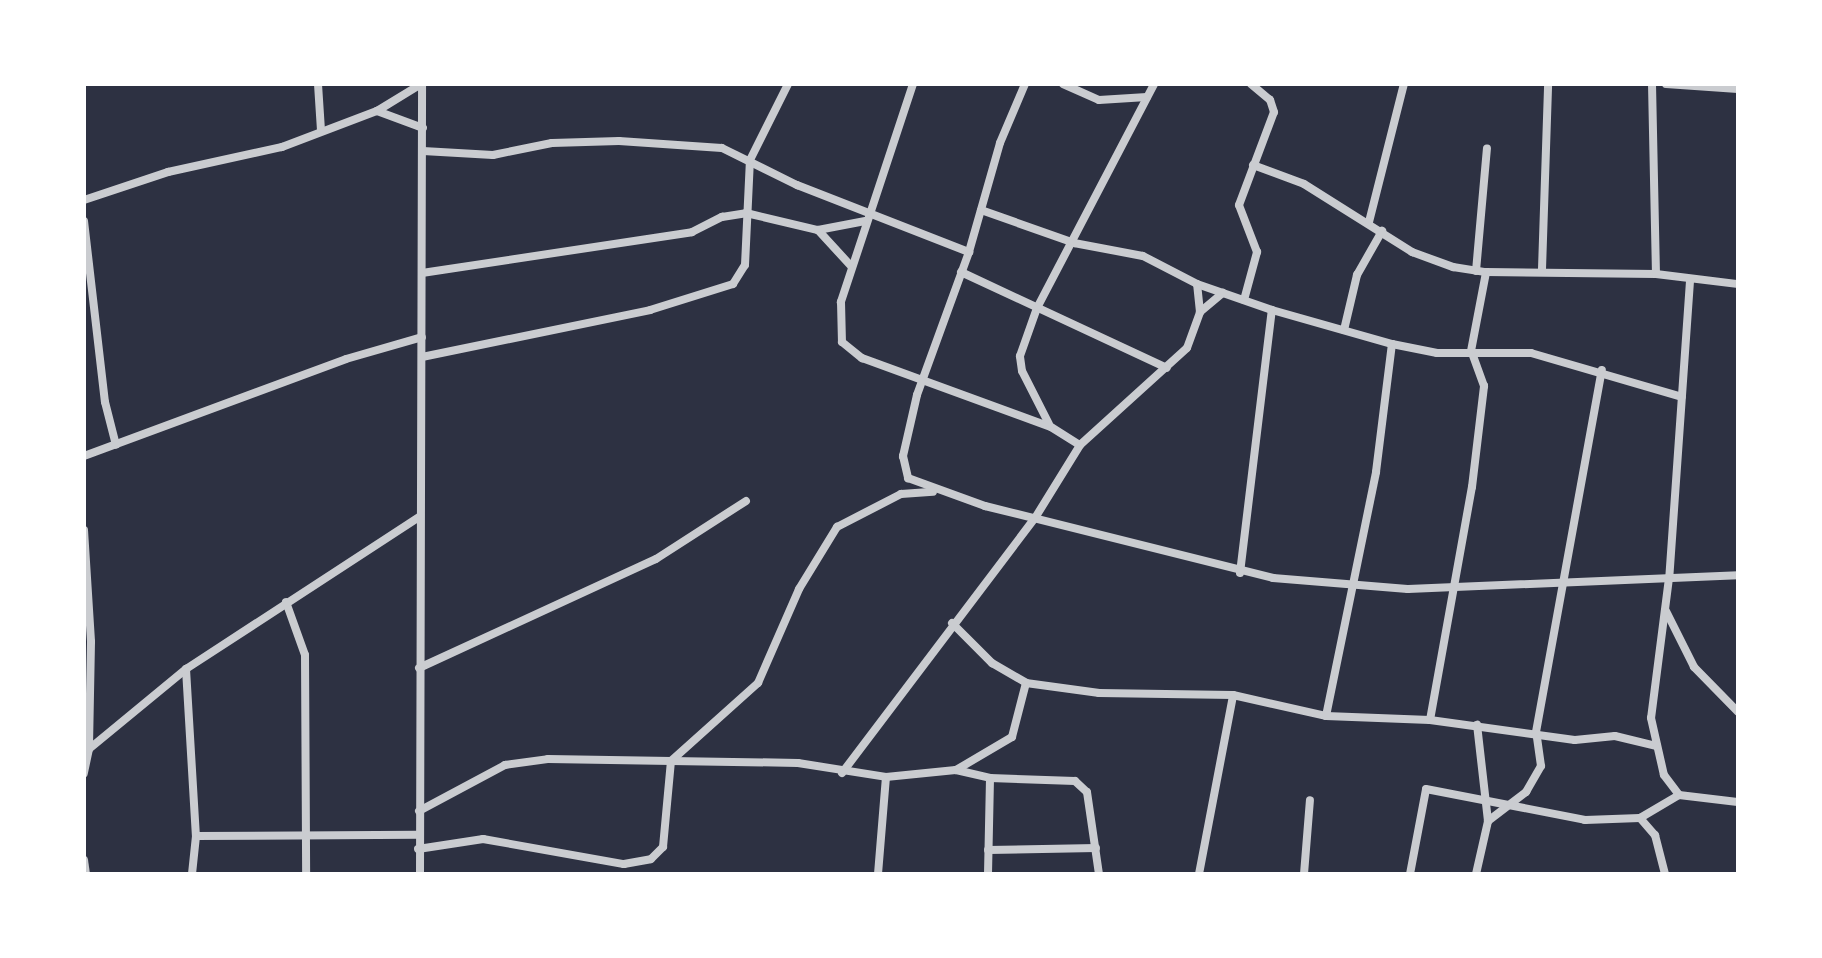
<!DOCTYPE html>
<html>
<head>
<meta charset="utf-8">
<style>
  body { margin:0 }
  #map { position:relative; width:1822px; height:958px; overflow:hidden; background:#2d3142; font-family:Roboto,sans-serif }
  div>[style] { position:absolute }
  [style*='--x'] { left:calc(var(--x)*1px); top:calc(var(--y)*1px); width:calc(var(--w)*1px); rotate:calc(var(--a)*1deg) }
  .minor>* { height:8px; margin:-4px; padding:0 4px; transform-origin:4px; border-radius:4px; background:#caccd0 }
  span { translate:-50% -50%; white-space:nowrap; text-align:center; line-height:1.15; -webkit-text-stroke:8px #fff; paint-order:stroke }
  .frame { position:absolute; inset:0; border:86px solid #fff; pointer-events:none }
</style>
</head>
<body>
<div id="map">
  <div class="minor">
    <div style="--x:318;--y:84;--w:47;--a:86.3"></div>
    <div style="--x:913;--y:84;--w:230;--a:108.3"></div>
    <div style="--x:841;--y:302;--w:40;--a:88.6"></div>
    <div style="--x:842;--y:342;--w:26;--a:39"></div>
    <div style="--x:862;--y:358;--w:201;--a:20.1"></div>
    <div style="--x:1051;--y:427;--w:34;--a:32"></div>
    <div style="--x:1025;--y:84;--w:64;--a:113"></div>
    <div style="--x:1000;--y:143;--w:113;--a:105.9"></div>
    <div style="--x:969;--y:252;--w:152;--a:110"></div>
    <div style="--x:917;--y:395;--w:63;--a:102.9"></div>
    <div style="--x:903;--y:456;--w:23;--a:77"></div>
    <div style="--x:908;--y:478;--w:82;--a:20"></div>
    <div style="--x:985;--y:506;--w:297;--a:14"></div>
    <div style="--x:1273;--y:578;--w:135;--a:4.7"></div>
    <div style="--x:1408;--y:589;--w:330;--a:-2.4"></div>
    <div style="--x:1063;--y:84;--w:39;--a:24"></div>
    <div style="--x:1099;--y:100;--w:48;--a:-3.6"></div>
    <div style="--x:1652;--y:84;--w:190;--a:88.8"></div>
    <div style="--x:1666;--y:84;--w:72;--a:4"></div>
    <div style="--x:377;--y:111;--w:49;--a:20.3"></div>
    <div style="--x:423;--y:151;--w:70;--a:3.3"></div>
    <div style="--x:493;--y:155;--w:60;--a:-11.5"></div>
    <div style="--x:552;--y:143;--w:67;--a:-1.7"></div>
    <div style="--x:619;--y:141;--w:103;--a:3.9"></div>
    <div style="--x:722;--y:148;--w:84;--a:26.3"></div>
    <div style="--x:797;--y:185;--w:185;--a:21.3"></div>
    <div style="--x:1253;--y:165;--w:54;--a:20.4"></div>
    <div style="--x:1304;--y:184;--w:128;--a:32.2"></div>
    <div style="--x:1412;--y:252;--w:44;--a:20.1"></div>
    <div style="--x:1453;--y:267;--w:33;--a:9"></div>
    <div style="--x:1486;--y:272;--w:170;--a:0.7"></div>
    <div style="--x:1656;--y:274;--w:83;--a:7"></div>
    <div style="--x:84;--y:200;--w:89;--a:-18.4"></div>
    <div style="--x:168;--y:172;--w:117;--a:-12.4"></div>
    <div style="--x:282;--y:147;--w:102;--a:-20.8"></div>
    <div style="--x:377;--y:111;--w:52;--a:-31.5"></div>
    <div style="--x:981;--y:210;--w:99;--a:19.5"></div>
    <div style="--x:1074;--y:243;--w:70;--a:10.7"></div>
    <div style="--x:1143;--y:256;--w:61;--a:27.4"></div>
    <div style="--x:1197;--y:284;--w:79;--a:19.1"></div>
    <div style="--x:1272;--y:310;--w:125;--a:15.8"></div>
    <div style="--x:1392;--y:344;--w:46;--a:11.3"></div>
    <div style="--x:1437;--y:353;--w:94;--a:0"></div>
    <div style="--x:1531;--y:353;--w:157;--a:16.2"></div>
    <div style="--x:84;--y:221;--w:182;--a:83.4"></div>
    <div style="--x:105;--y:402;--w:44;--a:75.7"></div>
    <div style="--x:1369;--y:222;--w:142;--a:-75.8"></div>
    <div style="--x:818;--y:230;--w:49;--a:47.5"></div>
    <div style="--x:1542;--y:269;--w:185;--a:-88.1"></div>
    <div style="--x:1476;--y:271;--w:123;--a:-84.9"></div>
    <div style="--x:961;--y:272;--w:227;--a:25"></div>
    <div style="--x:422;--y:273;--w:273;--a:-8.6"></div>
    <div style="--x:692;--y:232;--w:34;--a:-27"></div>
    <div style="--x:722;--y:217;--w:24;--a:-9"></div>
    <div style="--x:746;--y:213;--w:74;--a:13.3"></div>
    <div style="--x:818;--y:230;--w:48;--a:-10.8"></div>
    <div style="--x:1690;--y:281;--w:298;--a:94"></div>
    <div style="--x:1669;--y:578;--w:141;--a:97.3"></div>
    <div style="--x:1651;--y:718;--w:58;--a:77.2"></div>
    <div style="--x:1664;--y:775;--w:25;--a:53"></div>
    <div style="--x:1679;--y:795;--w:59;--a:6.8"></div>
    <div style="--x:1244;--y:300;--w:50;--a:-74.8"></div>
    <div style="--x:1257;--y:252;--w:50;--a:-111"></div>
    <div style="--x:1239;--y:205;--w:99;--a:-69.4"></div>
    <div style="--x:1274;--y:112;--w:13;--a:-108"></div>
    <div style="--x:1270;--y:100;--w:25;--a:-140"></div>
    <div style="--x:1200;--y:312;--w:30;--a:-40"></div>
    <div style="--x:1344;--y:330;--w:57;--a:-76.7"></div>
    <div style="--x:1357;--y:275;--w:51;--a:-60.4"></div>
    <div style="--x:422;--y:357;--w:233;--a:-11.6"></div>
    <div style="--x:650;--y:310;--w:87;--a:-17.4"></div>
    <div style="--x:733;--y:284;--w:22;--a:-58"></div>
    <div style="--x:745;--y:265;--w:105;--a:-87.3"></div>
    <div style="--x:750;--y:160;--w:85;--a:-63.4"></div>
    <div style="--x:1049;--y:424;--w:59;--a:-117"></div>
    <div style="--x:1022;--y:371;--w:15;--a:-98"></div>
    <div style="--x:1020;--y:356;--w:51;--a:-70.5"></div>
    <div style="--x:1037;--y:308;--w:253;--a:-62.4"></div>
    <div style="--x:84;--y:456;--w:279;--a:-20.3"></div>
    <div style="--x:346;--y:359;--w:79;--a:-16.1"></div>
    <div style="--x:84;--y:530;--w:112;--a:86.4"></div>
    <div style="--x:91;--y:642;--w:107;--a:91.1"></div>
    <div style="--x:89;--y:749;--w:25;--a:102"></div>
    <div style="--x:1240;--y:573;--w:265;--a:-83.1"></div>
    <div style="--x:286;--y:602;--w:56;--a:70.3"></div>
    <div style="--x:305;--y:655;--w:219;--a:89.7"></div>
    <div style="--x:1666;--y:611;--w:63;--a:63.4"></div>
    <div style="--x:1694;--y:667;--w:63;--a:45.6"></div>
    <div style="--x:952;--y:623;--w:57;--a:45"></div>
    <div style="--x:992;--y:663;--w:39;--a:30"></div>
    <div style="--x:1026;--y:683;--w:74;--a:7.8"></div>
    <div style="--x:1099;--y:693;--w:134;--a:0.9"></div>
    <div style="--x:1233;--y:695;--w:95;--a:12.7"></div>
    <div style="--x:1326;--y:716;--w:104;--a:2.2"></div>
    <div style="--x:1430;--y:720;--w:146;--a:7.9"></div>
    <div style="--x:1575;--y:740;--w:40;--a:-5.7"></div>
    <div style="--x:1615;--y:736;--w:42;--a:13.7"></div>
    <div style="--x:419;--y:668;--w:261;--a:-24.7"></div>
    <div style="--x:656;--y:559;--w:107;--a:-32.8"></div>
    <div style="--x:186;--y:669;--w:167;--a:86.6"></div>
    <div style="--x:1326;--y:716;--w:249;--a:-78.4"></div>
    <div style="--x:1376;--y:472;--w:129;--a:-82.9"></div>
    <div style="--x:1430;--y:720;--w:237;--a:-79.8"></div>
    <div style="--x:1472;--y:487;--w:102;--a:-83.2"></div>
    <div style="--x:1484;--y:386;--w:37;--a:-110"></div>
    <div style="--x:1471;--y:351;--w:80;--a:-79.2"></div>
    <div style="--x:89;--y:749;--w:126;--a:-39.5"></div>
    <div style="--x:186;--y:669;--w:278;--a:-33.1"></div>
    <div style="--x:956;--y:770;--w:65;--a:-30.5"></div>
    <div style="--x:1012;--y:737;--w:56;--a:-75.5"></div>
    <div style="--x:842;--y:773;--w:320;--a:-52.9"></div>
    <div style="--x:1035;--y:518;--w:86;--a:-58.3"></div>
    <div style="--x:1080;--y:445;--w:144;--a:-42.2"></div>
    <div style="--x:1187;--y:348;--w:38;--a:-70"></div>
    <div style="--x:1200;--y:312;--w:28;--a:-96"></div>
    <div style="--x:419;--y:811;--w:98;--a:-28.1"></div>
    <div style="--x:505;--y:765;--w:43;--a:-7.9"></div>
    <div style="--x:548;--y:759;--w:250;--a:0.9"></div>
    <div style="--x:798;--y:763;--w:89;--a:9"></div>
    <div style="--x:886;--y:777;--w:70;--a:-5.7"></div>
    <div style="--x:956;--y:770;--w:35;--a:13"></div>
    <div style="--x:990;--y:778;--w:85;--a:2"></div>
    <div style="--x:1075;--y:781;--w:16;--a:43"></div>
    <div style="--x:1087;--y:792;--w:83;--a:81.7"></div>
    <div style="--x:1640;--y:818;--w:23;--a:49"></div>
    <div style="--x:1655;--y:835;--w:40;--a:75.6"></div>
    <div style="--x:1488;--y:821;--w:48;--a:-37.3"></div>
    <div style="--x:1526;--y:792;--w:30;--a:-60"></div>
    <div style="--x:1541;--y:766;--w:34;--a:-98"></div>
    <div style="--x:1536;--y:732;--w:368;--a:-79.7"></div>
    <div style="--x:418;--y:849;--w:66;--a:-8.7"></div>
    <div style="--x:483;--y:839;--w:143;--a:10.1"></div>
    <div style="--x:624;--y:864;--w:27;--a:-10"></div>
    <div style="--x:651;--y:859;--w:17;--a:-45"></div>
    <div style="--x:663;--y:847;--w:86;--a:-84.7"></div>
    <div style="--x:671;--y:761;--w:117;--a:-41.9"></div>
    <div style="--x:758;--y:683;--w:103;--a:-66.4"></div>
    <div style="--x:799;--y:589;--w:73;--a:-58.5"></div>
    <div style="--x:837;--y:527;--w:72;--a:-27.3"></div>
    <div style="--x:901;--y:494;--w:32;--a:-4"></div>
    <div style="--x:988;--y:850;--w:108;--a:-1.1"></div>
    <div style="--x:84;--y:860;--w:14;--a:82"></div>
    <div style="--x:192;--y:874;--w:38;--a:-84"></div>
    <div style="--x:196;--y:836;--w:222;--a:-0.3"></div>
    <div style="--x:420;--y:874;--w:790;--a:-89.85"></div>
    <div style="--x:878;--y:874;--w:97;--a:-85.3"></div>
    <div style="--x:988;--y:874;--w:96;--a:-88.8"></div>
    <div style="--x:1199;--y:874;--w:182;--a:-79.2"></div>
    <div style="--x:1304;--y:874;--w:74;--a:-85.4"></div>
    <div style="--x:1410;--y:874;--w:86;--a:-79.3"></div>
    <div style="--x:1426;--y:789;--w:162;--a:11"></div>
    <div style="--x:1585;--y:820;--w:55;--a:-2.1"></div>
    <div style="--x:1640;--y:818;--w:45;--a:-30.5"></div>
    <div style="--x:1476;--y:874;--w:54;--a:-77.2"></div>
    <div style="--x:1488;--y:821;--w:97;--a:-96.5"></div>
  </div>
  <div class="frame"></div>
</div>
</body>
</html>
